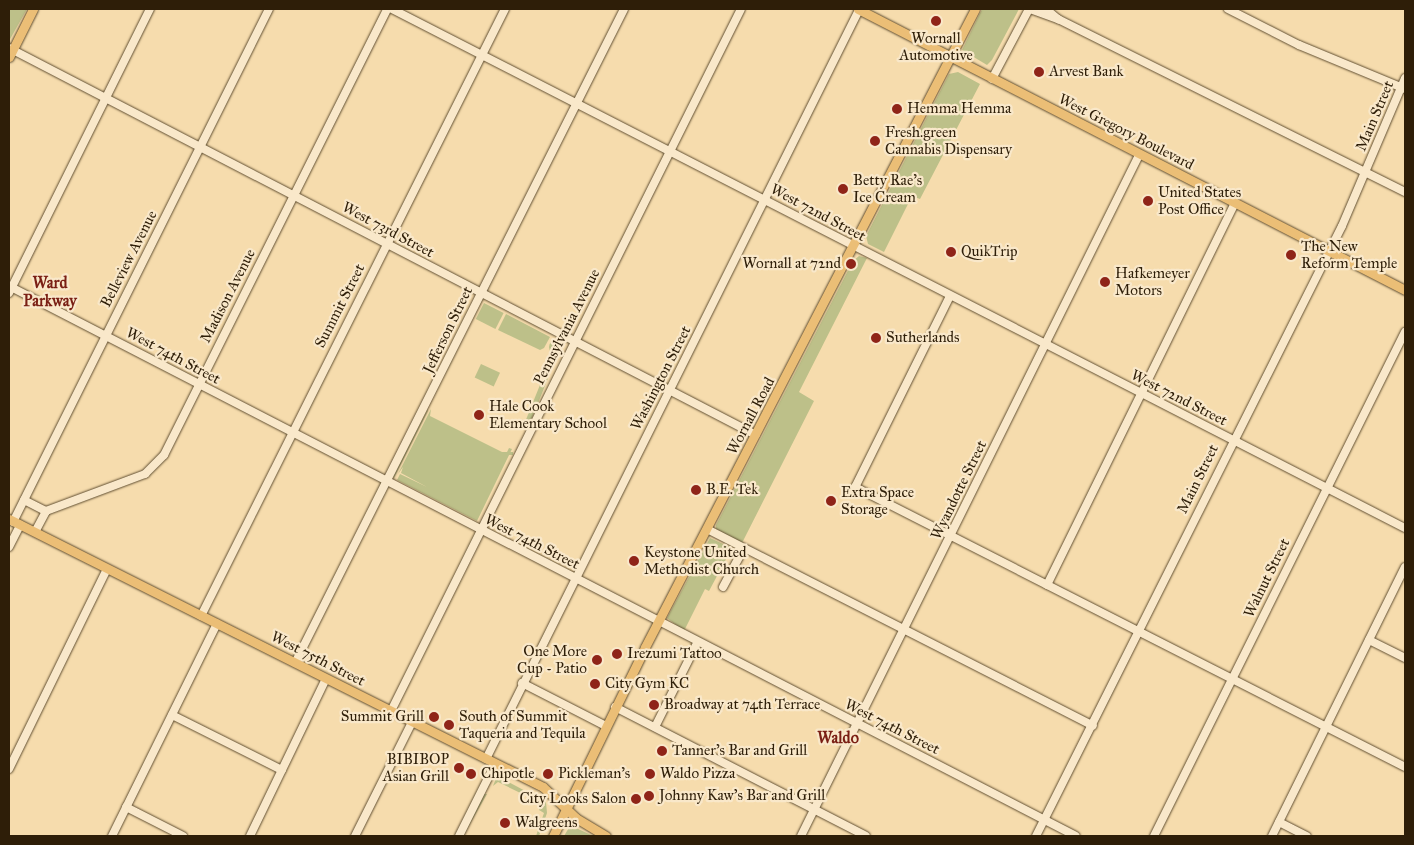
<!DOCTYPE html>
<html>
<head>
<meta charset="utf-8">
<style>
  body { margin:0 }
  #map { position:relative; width:1414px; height:845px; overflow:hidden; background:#f6dcad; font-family:"IM FELL Great Primer",serif }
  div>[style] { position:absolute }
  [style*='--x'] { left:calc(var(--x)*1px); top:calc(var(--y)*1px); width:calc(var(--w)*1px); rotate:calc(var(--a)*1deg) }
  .green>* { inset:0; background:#bdc089; transform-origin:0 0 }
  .round { border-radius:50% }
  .roads { filter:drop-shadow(0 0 1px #604e31) drop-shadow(0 0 1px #604e31) }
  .minor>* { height:8px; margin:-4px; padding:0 4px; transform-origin:4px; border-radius:4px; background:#f9e8ca }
  .major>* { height:9px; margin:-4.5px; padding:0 4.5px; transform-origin:4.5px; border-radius:4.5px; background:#ebbe76 }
  .dots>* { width:14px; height:14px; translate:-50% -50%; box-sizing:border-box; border:2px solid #f9e8ca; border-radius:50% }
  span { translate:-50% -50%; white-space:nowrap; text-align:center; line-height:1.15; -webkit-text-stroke:4.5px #f9e8ca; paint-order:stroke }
  .poi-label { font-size:15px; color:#2e1e08 }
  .left { translate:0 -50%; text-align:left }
  .right { translate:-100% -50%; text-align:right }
  .street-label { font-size:15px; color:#2e1e08 }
  .neighbourhood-label { font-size:16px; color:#7a1f14; font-weight:700 }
  .frame { position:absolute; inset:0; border:10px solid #2e1e08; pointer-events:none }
</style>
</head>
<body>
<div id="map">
  <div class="green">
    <div style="clip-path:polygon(9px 9px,27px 9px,9px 41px)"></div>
    <div style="clip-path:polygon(982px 9px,1019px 9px,992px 60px,987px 65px,962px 50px)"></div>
    <div style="clip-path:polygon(958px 72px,980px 84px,920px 199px,912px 196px,884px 252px,868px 244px,866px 236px,949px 74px)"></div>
    <div style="clip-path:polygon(859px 256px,867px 258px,799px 392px,814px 401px,742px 543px,716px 529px,716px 525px,853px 261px)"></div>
    <div style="left:484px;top:303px;width:22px;height:18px;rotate:27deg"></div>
    <div style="clip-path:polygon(506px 314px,550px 337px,544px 348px,540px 350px,498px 330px)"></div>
    <div class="round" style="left:549px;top:340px;width:14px;height:14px"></div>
    <div style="left:481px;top:364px;width:21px;height:15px;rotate:25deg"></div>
    <div style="left:546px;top:370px;width:5px;height:53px;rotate:22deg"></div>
    <div style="clip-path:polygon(428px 409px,428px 411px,394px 478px,393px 476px)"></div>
    <div style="clip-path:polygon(431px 409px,430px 416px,506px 454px,509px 448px,512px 449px,477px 521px,397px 480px,400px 474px,427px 487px,401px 473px,403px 467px,398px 474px)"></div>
    <div style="left:513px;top:452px;width:3px;height:77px;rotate:90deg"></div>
    <div style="clip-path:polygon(710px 538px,732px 548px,709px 591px,705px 589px,684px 631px,667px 618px)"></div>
    <div style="clip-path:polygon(497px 776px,546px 802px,547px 813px,539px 836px,536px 836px,544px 813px,539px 810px,541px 803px,498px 782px,493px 786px)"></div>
    <div style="clip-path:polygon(484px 794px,487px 794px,463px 836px)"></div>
    <div style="clip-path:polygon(570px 826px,574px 827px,591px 835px,564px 836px)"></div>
  </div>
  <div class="roads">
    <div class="minor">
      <div style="--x:392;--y:9;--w:1138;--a:27.13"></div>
      <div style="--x:1030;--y:9;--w:30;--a:20"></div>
      <div style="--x:1058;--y:19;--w:388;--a:26.5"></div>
      <div style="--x:1046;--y:9;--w:16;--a:40"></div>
      <div style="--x:1228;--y:9;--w:80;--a:26.9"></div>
      <div style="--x:1299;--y:45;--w:115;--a:22.5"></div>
      <div style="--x:9;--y:48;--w:841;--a:27.39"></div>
      <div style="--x:992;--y:79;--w:79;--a:-62.1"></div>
      <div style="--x:9;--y:286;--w:1200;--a:27.27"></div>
      <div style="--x:9;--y:293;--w:317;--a:-63.6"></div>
      <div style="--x:950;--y:296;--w:213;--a:116.4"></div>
      <div style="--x:855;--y:487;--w:617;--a:26.98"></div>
      <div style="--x:24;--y:500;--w:25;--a:27"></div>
      <div style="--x:13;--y:522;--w:573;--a:-63.48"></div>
      <div style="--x:707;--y:529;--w:433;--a:27"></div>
      <div style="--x:35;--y:532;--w:24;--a:-62"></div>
      <div style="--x:46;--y:511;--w:106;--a:-20.5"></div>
      <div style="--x:145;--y:474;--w:27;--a:-45"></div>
      <div style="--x:164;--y:455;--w:499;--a:-63.4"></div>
      <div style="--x:9;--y:547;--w:25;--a:-63"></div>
      <div style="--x:1047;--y:585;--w:426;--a:-63.8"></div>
      <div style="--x:723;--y:587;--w:44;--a:-61.7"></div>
      <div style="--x:201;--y:616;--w:679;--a:-63.4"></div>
      <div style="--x:1369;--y:640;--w:40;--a:26.6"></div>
      <div style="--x:295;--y:663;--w:732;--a:-63.29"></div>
      <div style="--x:522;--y:683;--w:94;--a:27.1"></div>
      <div style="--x:615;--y:707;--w:282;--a:27.2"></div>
      <div style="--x:391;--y:711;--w:784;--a:-63.5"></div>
      <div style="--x:172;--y:715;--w:123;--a:26.6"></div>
      <div style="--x:655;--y:727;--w:94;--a:-63.4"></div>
      <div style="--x:486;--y:759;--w:837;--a:-63.53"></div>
      <div style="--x:9;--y:769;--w:223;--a:-63.9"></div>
      <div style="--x:126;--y:807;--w:64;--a:27"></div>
      <div style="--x:1279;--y:822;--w:31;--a:27"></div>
      <div style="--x:112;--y:836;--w:237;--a:-63.7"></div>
      <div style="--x:250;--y:836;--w:174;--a:-64.2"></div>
      <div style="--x:355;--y:836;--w:127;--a:-63.4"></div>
      <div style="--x:459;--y:836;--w:80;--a:-63.4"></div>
      <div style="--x:801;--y:836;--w:760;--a:-63.6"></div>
      <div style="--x:1036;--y:836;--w:682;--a:-63.36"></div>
      <div style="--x:1342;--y:226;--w:161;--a:-66.9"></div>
      <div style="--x:1154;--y:836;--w:563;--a:-63.53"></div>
      <div style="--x:1272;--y:836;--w:300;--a:-63.7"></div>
    </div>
    <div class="major">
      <div style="--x:858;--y:9;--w:615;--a:27.19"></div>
      <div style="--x:9;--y:57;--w:54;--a:-63.4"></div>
      <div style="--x:9;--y:519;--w:597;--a:26.65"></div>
      <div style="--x:543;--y:787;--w:45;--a:43.2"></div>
      <div style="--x:576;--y:818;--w:35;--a:31"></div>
      <div style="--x:553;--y:836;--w:210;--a:-64"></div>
      <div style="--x:645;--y:647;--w:718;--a:-62.65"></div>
    </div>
  </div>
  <div class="dots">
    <div style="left:936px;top:21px;background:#8f2418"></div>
    <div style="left:1039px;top:72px;background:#8f2418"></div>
    <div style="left:897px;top:109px;background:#8f2418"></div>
    <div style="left:875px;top:141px;background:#8f2418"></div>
    <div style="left:843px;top:189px;background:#8f2418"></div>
    <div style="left:1148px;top:201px;background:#8f2418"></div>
    <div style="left:951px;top:252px;background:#8f2418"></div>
    <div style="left:1291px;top:255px;background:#8f2418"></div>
    <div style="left:851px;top:264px;background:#8f2418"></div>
    <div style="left:1105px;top:282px;background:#8f2418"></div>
    <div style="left:876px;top:338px;background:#8f2418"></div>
    <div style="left:479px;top:415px;background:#8f2418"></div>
    <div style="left:696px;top:490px;background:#8f2418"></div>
    <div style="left:831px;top:501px;background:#8f2418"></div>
    <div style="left:634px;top:561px;background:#8f2418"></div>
    <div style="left:617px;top:654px;background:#8f2418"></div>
    <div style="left:597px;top:660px;background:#8f2418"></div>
    <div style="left:595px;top:684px;background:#8f2418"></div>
    <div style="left:654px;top:705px;background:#8f2418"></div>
    <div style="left:434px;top:717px;background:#8f2418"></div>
    <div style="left:449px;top:725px;background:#8f2418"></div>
    <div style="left:662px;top:751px;background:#8f2418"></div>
    <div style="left:459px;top:768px;background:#8f2418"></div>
    <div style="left:471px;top:774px;background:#8f2418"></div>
    <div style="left:548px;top:774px;background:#8f2418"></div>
    <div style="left:650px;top:774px;background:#8f2418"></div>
    <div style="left:649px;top:796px;background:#8f2418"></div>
    <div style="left:636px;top:799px;background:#8f2418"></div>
    <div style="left:505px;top:823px;background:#8f2418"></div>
  </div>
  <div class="poi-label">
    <span style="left:936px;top:47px">Wornall<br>Automotive</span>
    <span class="left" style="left:1049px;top:72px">Arvest Bank</span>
    <span class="left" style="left:907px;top:109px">Hemma Hemma</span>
    <span class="left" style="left:885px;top:141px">Fresh.green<br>Cannabis Dispensary</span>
    <span class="left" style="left:853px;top:189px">Betty Rae's<br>Ice Cream</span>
    <span class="left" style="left:1158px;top:201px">United States<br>Post Office</span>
    <span class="left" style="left:1301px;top:255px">The New<br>Reform Temple</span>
    <span class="left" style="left:961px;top:252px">QuikTrip</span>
    <span class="right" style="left:841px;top:264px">Wornall at 72nd</span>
    <span class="left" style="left:1115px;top:282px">Hafkemeyer<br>Motors</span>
    <span class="left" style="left:886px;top:338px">Sutherlands</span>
    <span class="left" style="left:489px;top:415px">Hale Cook<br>Elementary School</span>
    <span class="left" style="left:706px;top:490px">B.E. Tek</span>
    <span class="left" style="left:841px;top:501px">Extra Space<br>Storage</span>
    <span class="left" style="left:644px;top:561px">Keystone United<br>Methodist Church</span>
    <span class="right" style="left:587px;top:660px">One More<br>Cup - Patio</span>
    <span class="left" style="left:627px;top:654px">Irezumi Tattoo</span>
    <span class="left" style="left:605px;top:684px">City Gym KC</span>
    <span class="left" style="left:664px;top:705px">Broadway at 74th Terrace</span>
    <span class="left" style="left:459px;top:725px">South of Summit<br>Taqueria and Tequila</span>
    <span class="right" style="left:424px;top:717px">Summit Grill</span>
    <span class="left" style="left:672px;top:751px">Tanner's Bar and Grill</span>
    <span class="right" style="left:449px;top:768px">BIBIBOP<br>Asian Grill</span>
    <span class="left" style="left:481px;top:774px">Chipotle</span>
    <span class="left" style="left:558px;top:774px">Pickleman's</span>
    <span class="left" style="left:660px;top:774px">Waldo Pizza</span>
    <span class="left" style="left:659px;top:796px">Johnny Kaw's Bar and Grill</span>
    <span class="right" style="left:626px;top:799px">City Looks Salon</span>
    <span class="left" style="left:515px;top:823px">Walgreens</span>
  </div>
  <div class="street-label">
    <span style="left:1375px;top:116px;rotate:-67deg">Main Street</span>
    <span style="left:1126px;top:132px;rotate:27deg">West Gregory Boulevard</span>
    <span style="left:818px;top:213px;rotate:28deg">West 72nd Street</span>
    <span style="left:388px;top:230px;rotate:28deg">West 73rd Street</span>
    <span style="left:129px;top:259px;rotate:-63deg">Belleview Avenue</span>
    <span style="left:228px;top:296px;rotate:-63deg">Madison Avenue</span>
    <span style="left:340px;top:306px;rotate:-63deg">Summit Street</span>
    <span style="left:567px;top:327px;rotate:-63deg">Pennsylvania Avenue</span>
    <span style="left:448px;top:330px;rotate:-64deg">Jefferson Street</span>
    <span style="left:173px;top:356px;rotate:28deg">West 74th Street</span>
    <span style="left:661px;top:378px;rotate:-63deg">Washington Street</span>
    <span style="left:1179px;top:398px;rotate:27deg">West 72nd Street</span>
    <span style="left:751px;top:416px;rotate:-62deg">Wornall Road</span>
    <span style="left:1198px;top:479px;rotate:-64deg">Main Street</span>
    <span style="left:959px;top:490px;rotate:-64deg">Wyandotte Street</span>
    <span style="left:532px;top:542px;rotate:27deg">West 74th Street</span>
    <span style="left:1267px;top:578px;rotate:-64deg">Walnut Street</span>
    <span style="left:318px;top:659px;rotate:27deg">West 75th Street</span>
    <span style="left:892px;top:727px;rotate:27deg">West 74th Street</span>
  </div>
  <div class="neighbourhood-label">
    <span style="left:50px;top:292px">Ward<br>Parkway</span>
    <span style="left:838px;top:738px">Waldo</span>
  </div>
  <div class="frame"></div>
</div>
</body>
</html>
